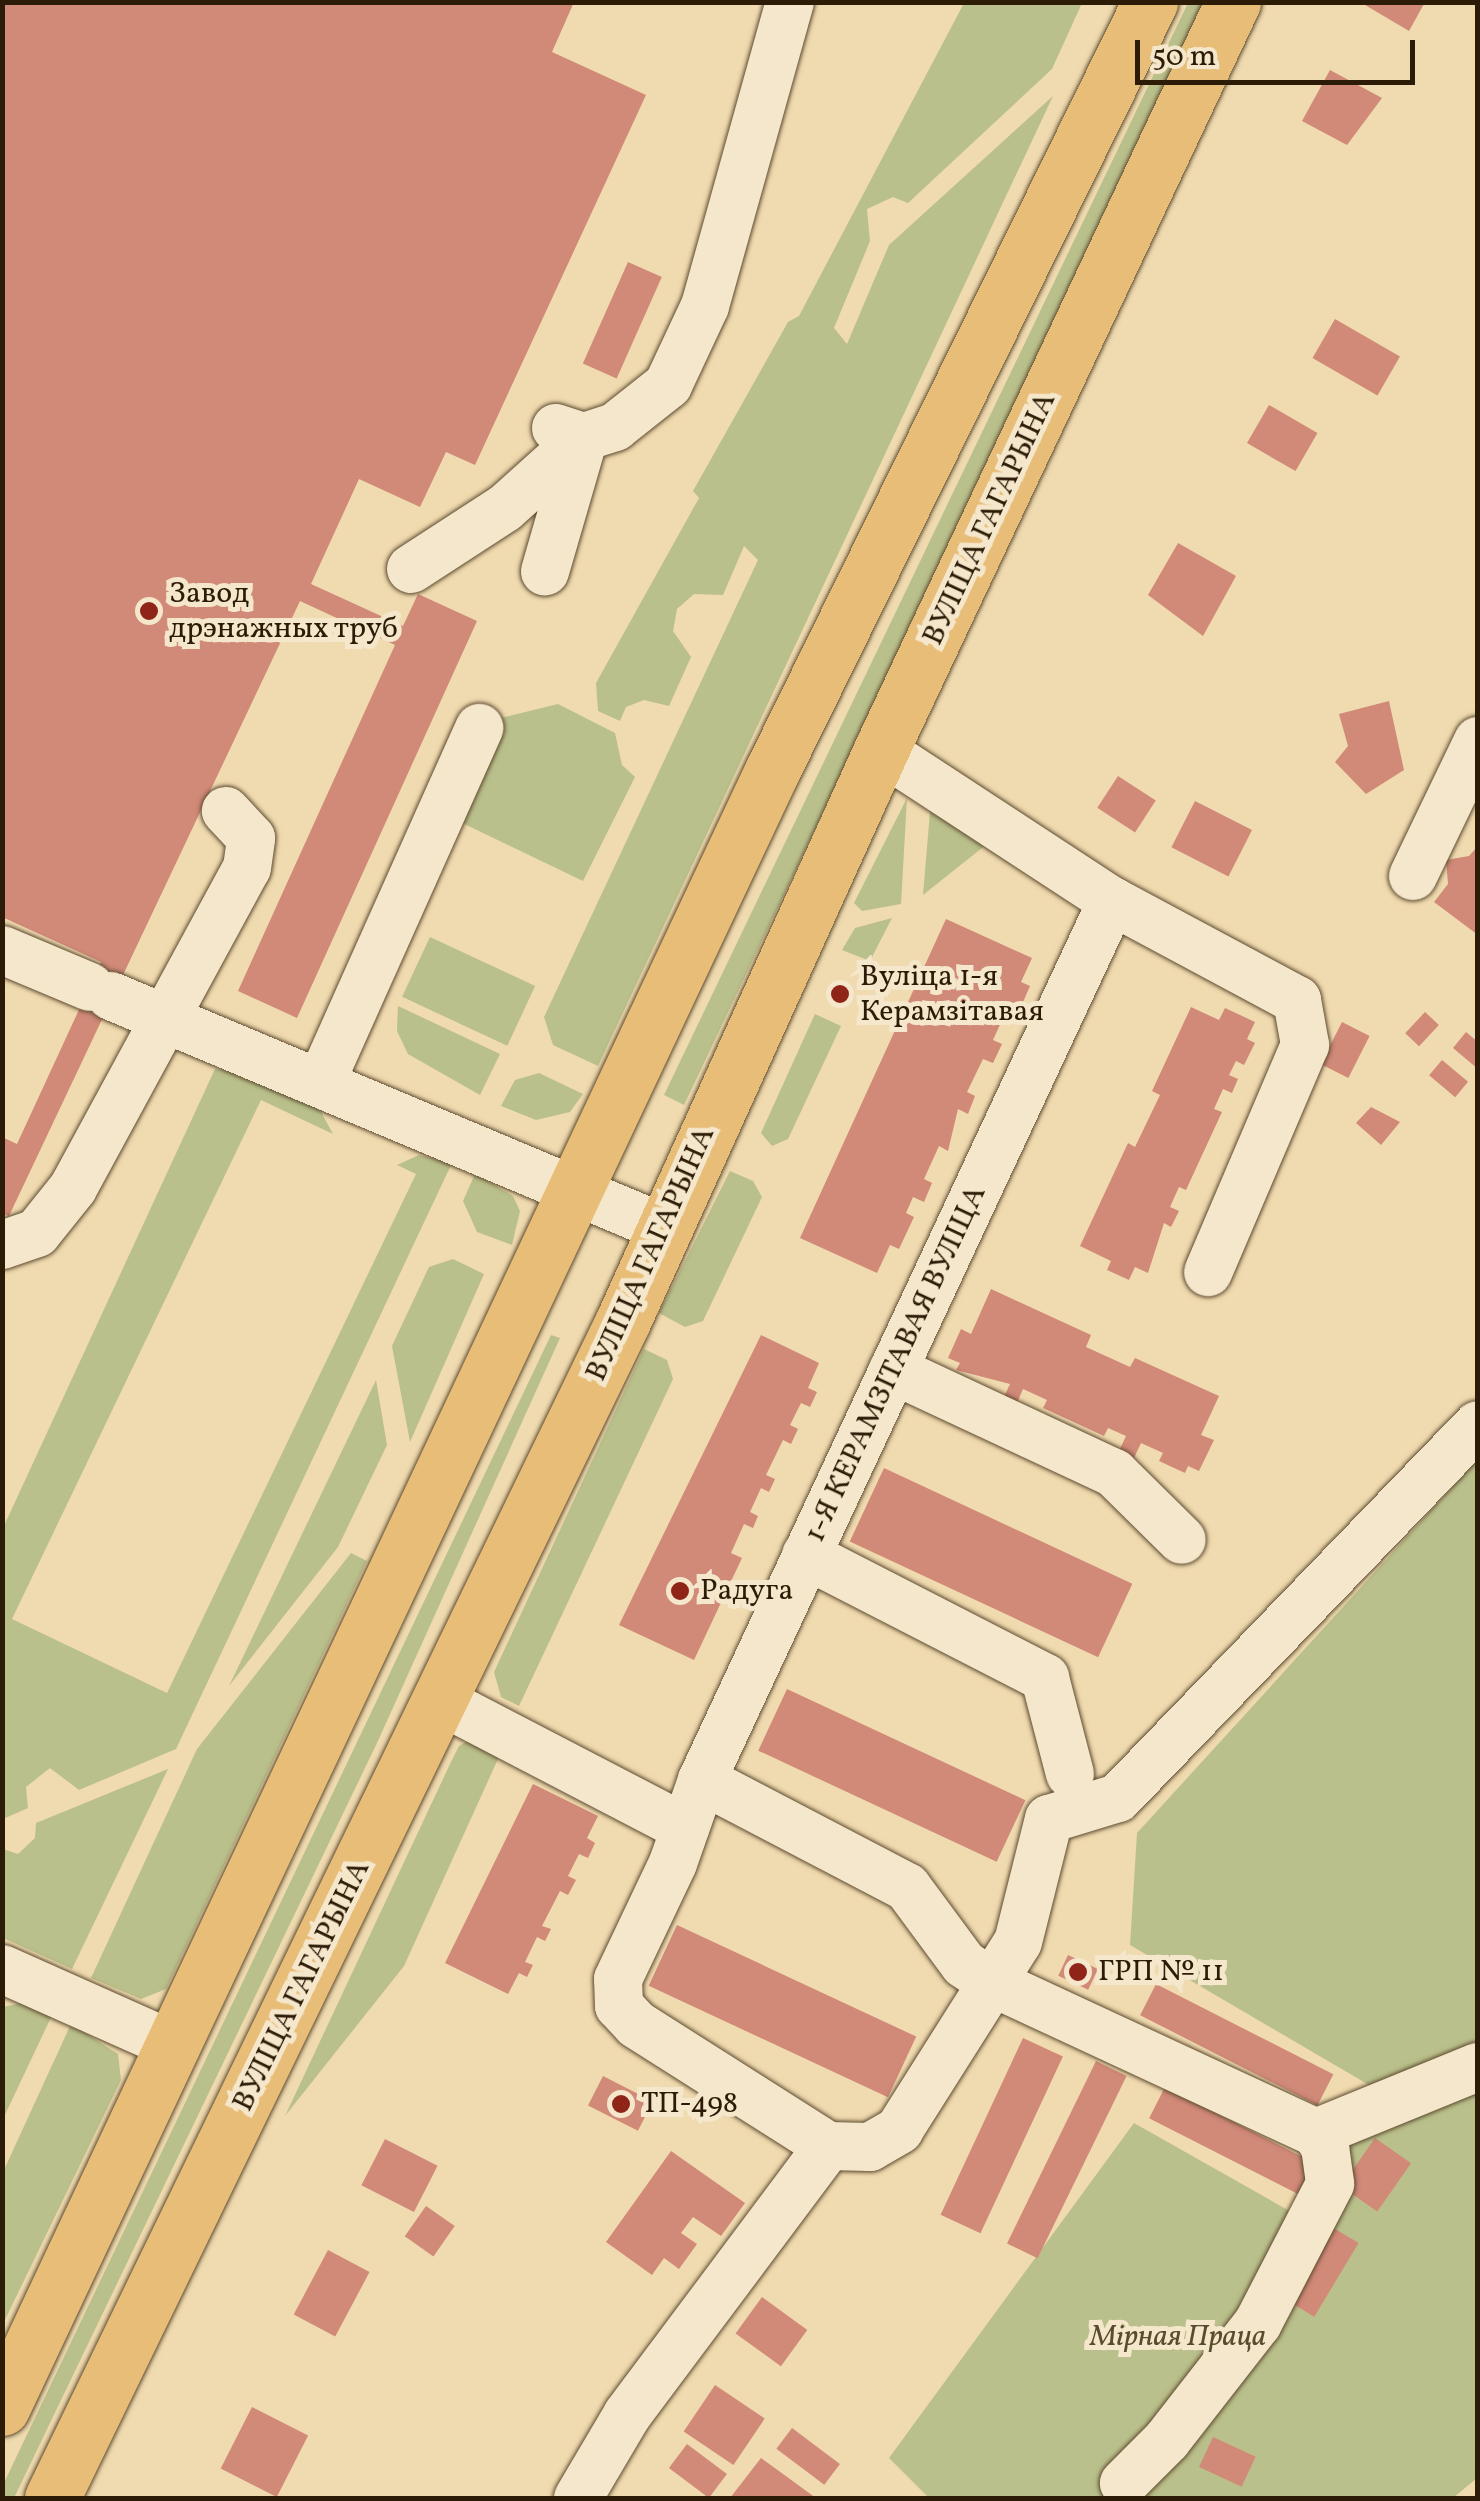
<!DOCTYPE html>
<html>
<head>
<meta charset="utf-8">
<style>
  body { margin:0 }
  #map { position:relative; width:1480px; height:2501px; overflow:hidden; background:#f0daaf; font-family:Vollkorn,serif }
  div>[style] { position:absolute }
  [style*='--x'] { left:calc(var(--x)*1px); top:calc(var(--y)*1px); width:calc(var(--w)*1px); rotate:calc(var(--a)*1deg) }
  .green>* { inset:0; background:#bac08b; transform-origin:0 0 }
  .building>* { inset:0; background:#d18978; transform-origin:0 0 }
  .roads { filter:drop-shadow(0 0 2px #5d4b30) drop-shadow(0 0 2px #5d4b30) }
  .minor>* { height:48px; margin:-24px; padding:0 24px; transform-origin:24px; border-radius:24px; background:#f5e7cb }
  .major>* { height:55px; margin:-27.5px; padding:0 27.5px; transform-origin:27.5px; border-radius:27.5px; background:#e8bd78 }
  .dots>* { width:28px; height:28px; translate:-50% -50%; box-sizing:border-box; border:5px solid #f5e7cb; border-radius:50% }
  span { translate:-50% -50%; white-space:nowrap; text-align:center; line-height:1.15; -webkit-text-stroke:10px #f5e7cb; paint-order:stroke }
  .street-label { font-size:30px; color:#2c1b06 }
  .poi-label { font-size:30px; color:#2c1b06 }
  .left { translate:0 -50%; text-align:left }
  .park-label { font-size:30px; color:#574d2e; font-style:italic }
  .frame { position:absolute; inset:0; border:5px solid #2c1b06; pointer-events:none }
  .scale { position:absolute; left:1135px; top:40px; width:280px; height:45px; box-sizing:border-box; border:5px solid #2c1b06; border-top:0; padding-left:12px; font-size:30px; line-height:35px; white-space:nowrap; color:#2c1b06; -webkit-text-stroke:8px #f5e7cb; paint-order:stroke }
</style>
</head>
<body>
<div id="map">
  <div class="green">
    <div style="clip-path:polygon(964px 3px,1082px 3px,1052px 69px,908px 203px,893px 197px,867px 209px,870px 241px,834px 328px,847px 344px,889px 245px,1053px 96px,598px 1066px,553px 1045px,544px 1017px,758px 560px,744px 546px,723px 595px,694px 594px,677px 609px,673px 631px,691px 657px,669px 706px,644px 700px,626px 707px,620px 721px,598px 711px,596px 683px,699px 498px,693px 491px,788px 322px,799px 316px)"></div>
    <div style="clip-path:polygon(1188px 3px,1206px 5px,684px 1105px,664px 1095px)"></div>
    <div style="clip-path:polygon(558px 704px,615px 733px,622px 765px,635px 777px,583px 881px,456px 820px,497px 719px)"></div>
    <div style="clip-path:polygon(907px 798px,901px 904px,862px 911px,854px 903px)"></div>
    <div style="clip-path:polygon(931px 800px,992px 840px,923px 895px)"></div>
    <div style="clip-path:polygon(892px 918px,870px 961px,842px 950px,855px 928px)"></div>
    <div style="left:430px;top:937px;width:116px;height:66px;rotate:25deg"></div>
    <div style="clip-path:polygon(398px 1006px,500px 1054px,480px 1095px,408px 1054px,397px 1031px)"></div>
    <div style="clip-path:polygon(815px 1014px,841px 1026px,788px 1139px,772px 1146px,761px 1133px)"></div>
    <div style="clip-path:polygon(215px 1069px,259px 1075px,314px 1099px,333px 1134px,261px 1100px,12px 1619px,167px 1693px,416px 1174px,397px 1165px,419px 1155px,452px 1163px,176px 1749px,79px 1790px,50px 1768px,26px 1787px,28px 1808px,3px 1819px,3px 1528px)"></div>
    <div style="clip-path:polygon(539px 1073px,583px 1094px,570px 1112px,536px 1120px,501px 1106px,515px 1080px)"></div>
    <div style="clip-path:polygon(730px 1171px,753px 1181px,762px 1197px,703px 1321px,685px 1327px,659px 1313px)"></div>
    <div style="clip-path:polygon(475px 1174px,513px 1196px,520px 1211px,512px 1245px,477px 1232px,463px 1201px)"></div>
    <div style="clip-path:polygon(453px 1259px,484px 1274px,410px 1442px,392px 1346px,429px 1267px)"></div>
    <div style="clip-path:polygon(551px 1335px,560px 1338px,377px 1743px,14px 2498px,3px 2498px,3px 2485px)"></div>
    <div style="clip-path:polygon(644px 1349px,667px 1360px,673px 1379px,519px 1706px,501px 1697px,494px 1672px)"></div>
    <div style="clip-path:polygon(376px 1380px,387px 1445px,338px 1547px,229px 1686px)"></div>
    <div style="clip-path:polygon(1477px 1460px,1477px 2478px,1453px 2498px,929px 2498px,889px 2458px,1134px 2123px,1302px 2218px,1369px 2085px,1130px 1945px,1137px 1833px)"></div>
    <div style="clip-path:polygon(351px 1553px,367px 1561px,166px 1989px,141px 1999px,91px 1978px,197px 1749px)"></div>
    <div style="clip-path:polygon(473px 1738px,503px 1748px,404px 1966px,285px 2116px,450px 1764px,459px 1746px)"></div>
    <div style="clip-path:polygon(168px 1769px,72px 1969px,3px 1938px,3px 1849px,18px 1854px,35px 1838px,36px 1823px)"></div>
    <div style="clip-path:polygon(31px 2001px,54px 2011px,3px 2119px,3px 2007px)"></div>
    <div style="clip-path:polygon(71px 2024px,118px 2054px,121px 2080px,3px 2324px,3px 2172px)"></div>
  </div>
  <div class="building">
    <div style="clip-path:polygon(2px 2px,574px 2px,552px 52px,646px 95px,475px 465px,446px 452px,420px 507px,359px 479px,311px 584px,403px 626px,418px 594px,477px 621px,297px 1018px,238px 991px,395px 645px,300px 601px,9px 1216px,2px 1213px,2px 1137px,17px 1144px,101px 962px,2px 917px)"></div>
    <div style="clip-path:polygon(1360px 2px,1425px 2px,1409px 31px)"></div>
    <div style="clip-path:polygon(1330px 70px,1382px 98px,1347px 145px,1302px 121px)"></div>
    <div style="left:628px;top:262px;width:37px;height:111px;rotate:24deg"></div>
    <div style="left:1335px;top:319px;width:75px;height:45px;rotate:30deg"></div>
    <div style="left:1269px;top:405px;width:56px;height:44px;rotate:30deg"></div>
    <div style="clip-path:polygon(1178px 543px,1236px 576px,1203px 636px,1148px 595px)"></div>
    <div style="clip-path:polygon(1389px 701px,1404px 770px,1366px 794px,1335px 762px,1348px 746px,1339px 714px)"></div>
    <div style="left:1118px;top:776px;width:45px;height:38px;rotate:33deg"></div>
    <div style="left:1195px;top:801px;width:64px;height:52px;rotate:27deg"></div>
    <div style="clip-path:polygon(1478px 846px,1478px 935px,1434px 902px,1448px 884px,1446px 860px,1469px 856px)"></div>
    <div style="clip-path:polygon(946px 919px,1032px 958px,1021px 982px,1030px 986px,1014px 1023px,1003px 1018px,993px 1040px,1002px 1044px,993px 1063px,983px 1059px,967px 1092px,975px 1096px,968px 1114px,958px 1109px,948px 1151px,939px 1146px,924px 1179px,932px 1183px,924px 1202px,913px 1197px,906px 1213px,914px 1217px,899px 1249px,890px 1245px,877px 1273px,800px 1238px)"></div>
    <div style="clip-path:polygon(1191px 1007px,1219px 1020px,1225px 1008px,1255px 1022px,1247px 1039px,1255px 1043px,1244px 1065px,1236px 1061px,1229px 1075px,1238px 1079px,1232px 1093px,1223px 1089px,1214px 1109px,1222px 1112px,1186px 1190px,1179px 1187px,1170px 1207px,1179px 1211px,1171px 1227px,1164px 1223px,1148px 1273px,1135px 1267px,1129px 1280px,1107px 1270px,1111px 1261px,1080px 1246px,1128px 1143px,1135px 1147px,1160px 1095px,1152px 1091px)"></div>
    <div style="left:1425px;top:1012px;width:19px;height:29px;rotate:43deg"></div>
    <div style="left:1342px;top:1022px;width:31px;height:47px;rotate:27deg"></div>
    <div style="clip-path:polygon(1466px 1032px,1478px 1042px,1478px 1069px,1453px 1048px)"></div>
    <div style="left:1442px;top:1060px;width:34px;height:20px;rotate:40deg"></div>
    <div style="clip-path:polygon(1371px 1107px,1400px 1122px,1381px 1145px,1356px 1123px)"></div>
    <div style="clip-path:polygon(991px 1289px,1091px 1335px,1086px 1347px,1130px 1367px,1135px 1358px,1219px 1396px,1201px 1435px,1214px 1440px,1199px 1471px,1188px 1466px,1185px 1473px,1159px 1461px,1163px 1453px,1141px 1443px,1134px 1458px,1119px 1451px,1126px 1436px,1108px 1428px,1104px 1436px,1043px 1408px,1047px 1400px,1023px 1389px,1016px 1405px,1003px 1399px,1010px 1384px,956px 1370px,960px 1363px,948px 1358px,961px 1329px,971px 1334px)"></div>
    <div style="clip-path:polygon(761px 1335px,819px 1363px,808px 1388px,817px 1392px,810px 1407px,801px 1403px,790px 1425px,798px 1429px,791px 1444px,783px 1440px,766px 1475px,775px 1479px,769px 1492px,761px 1488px,750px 1512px,758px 1516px,753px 1528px,744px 1524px,731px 1553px,742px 1558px,694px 1660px,619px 1625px)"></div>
    <div style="left:884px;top:1468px;width:274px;height:81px;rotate:25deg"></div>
    <div style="left:787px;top:1689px;width:263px;height:68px;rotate:25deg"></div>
    <div style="clip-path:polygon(533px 1784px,598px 1816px,587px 1838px,595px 1843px,588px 1858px,579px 1854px,568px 1876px,576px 1880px,568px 1895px,560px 1891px,542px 1926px,551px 1929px,545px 1941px,537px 1937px,525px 1962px,533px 1965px,527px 1977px,519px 1973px,508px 1994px,445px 1963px)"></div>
    <div style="left:677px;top:1925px;width:264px;height:67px;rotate:25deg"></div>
    <div style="left:1068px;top:1955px;width:33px;height:23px;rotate:25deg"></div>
    <div style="left:1156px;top:1984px;width:199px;height:35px;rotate:27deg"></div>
    <div style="left:1023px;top:2038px;width:44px;height:195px;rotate:25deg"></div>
    <div style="left:1096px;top:2061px;width:34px;height:203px;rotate:26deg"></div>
    <div style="left:603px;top:2076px;width:56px;height:33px;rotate:27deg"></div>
    <div style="left:1165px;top:2087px;width:178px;height:35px;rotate:27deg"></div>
    <div style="left:1375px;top:2138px;width:44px;height:59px;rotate:35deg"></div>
    <div style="left:385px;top:2139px;width:59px;height:52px;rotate:27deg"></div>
    <div style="clip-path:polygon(671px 2151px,745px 2203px,721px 2236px,693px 2217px,681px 2233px,697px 2244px,679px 2269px,664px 2258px,652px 2275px,606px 2242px)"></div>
    <div style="left:426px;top:2206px;width:35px;height:37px;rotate:35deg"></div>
    <div style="left:1332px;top:2227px;width:31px;height:86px;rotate:31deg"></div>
    <div style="left:328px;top:2250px;width:47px;height:73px;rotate:28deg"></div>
    <div style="left:762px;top:2297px;width:56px;height:45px;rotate:36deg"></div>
    <div style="left:715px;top:2385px;width:60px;height:56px;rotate:34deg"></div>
    <div style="left:252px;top:2407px;width:63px;height:69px;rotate:27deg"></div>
    <div style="left:792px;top:2428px;width:60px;height:26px;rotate:37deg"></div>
    <div style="left:1213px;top:2437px;width:47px;height:33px;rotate:25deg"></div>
    <div style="left:687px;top:2444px;width:50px;height:30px;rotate:37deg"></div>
    <div style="clip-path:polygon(761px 2458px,816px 2498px,730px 2498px)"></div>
  </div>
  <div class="roads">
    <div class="minor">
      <div style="--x:556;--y:428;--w:29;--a:18"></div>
      <div style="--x:584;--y:437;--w:33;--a:-18"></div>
      <div style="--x:615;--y:427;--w:68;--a:-38.4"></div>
      <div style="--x:668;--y:385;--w:87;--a:-64.9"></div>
      <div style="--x:705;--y:306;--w:316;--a:-74.4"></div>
      <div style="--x:411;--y:569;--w:112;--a:-33"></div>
      <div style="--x:505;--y:508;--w:106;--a:-41.9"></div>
      <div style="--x:584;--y:437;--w:140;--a:106.2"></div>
      <div style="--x:881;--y:750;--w:276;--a:33.2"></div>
      <div style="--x:1112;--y:901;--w:210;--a:28.2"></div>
      <div style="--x:1297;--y:1000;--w:46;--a:79.9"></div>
      <div style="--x:1305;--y:1045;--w:247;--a:113.1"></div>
      <div style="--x:1413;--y:876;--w:150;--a:-64.3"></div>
      <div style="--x:2;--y:950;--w:95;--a:22.8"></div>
      <div style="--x:111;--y:996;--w:597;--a:22.78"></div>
      <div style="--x:321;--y:1082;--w:388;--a:-65.9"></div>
      <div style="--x:2;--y:1245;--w:37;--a:-19"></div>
      <div style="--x:37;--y:1233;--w:58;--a:-51.3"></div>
      <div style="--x:73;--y:1188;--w:364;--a:-61.5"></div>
      <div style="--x:247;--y:868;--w:30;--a:-82"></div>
      <div style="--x:251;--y:838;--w:37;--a:-133"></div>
      <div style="--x:893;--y:1370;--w:244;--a:25"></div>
      <div style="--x:1114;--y:1473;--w:95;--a:44.6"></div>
      <div style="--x:806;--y:1555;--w:269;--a:27.2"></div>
      <div style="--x:1045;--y:1678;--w:99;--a:75.4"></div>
      <div style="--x:441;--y:1701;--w:275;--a:27.5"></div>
      <div style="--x:702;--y:1780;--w:231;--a:27.6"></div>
      <div style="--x:907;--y:1887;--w:96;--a:53.5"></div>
      <div style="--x:964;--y:1964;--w:30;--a:34"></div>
      <div style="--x:989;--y:1981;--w:361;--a:24.9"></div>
      <div style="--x:1316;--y:2133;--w:17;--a:57"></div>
      <div style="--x:1325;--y:2147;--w:37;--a:82"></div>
      <div style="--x:1330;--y:2184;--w:157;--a:117.4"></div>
      <div style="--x:1258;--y:2323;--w:148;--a:127.9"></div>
      <div style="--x:1167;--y:2440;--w:61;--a:135"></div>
      <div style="--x:2;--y:1969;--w:187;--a:24"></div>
      <div style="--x:1316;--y:2133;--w:175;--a:-22.2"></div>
      <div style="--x:828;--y:2146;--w:227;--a:-147.6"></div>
      <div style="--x:636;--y:2024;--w:25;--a:-133"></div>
      <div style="--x:619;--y:2006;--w:27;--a:-92"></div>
      <div style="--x:618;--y:1979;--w:128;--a:-64.6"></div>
      <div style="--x:673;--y:1863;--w:88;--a:-70.7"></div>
      <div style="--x:702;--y:1780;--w:970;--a:-64.99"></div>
      <div style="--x:828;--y:2146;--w:42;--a:1.4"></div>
      <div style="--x:870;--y:2147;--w:34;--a:-30"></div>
      <div style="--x:899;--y:2130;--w:222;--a:-57.7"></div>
      <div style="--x:1018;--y:1942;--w:127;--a:-75.9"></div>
      <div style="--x:1049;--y:1819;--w:72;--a:-16.9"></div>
      <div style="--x:1118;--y:1798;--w:518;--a:-46.02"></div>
      <div style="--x:578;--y:2498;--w:96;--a:-59.4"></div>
      <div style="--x:627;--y:2415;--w:336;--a:-53.2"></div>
    </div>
    <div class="major">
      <div style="--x:2;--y:2408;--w:1811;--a:-64.81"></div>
      <div style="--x:773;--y:769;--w:855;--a:-63.82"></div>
      <div style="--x:52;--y:2498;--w:1308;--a:-64.12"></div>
      <div style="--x:623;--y:1321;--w:627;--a:-65.68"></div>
      <div style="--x:881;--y:750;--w:827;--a:-64.8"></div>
    </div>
  </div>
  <div class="dots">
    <div style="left:149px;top:611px;background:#8f2418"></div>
    <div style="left:840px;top:994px;background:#8f2418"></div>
    <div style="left:680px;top:1591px;background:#8f2418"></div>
    <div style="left:1078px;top:1972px;background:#8f2418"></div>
    <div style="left:621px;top:2104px;background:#8f2418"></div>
  </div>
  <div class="street-label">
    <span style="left:990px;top:519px;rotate:-65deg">ВУЛІЦА ГАГАРЫНА</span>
    <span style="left:651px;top:1254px;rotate:-66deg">ВУЛІЦА ГАГАРЫНА</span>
    <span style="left:896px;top:1364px;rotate:-65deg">1-Я КЕРАМЗІТАВАЯ ВУЛІЦА</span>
    <span style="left:302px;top:1986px;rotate:-64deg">ВУЛІЦА ГАГАРЫНА</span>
  </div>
  <div class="poi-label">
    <span class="left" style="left:169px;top:611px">Завод<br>дрэнажных труб</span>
    <span class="left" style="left:860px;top:994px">Вуліца 1-я<br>Керамзітавая</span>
    <span class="left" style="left:700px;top:1591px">Радуга</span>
    <span class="left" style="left:1098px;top:1972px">ГРП № 11</span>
    <span class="left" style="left:641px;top:2104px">ТП-498</span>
  </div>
  <div class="park-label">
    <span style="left:1178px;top:2337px">Мірная Праца</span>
  </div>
  <div class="frame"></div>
  <div class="scale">50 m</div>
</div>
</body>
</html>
